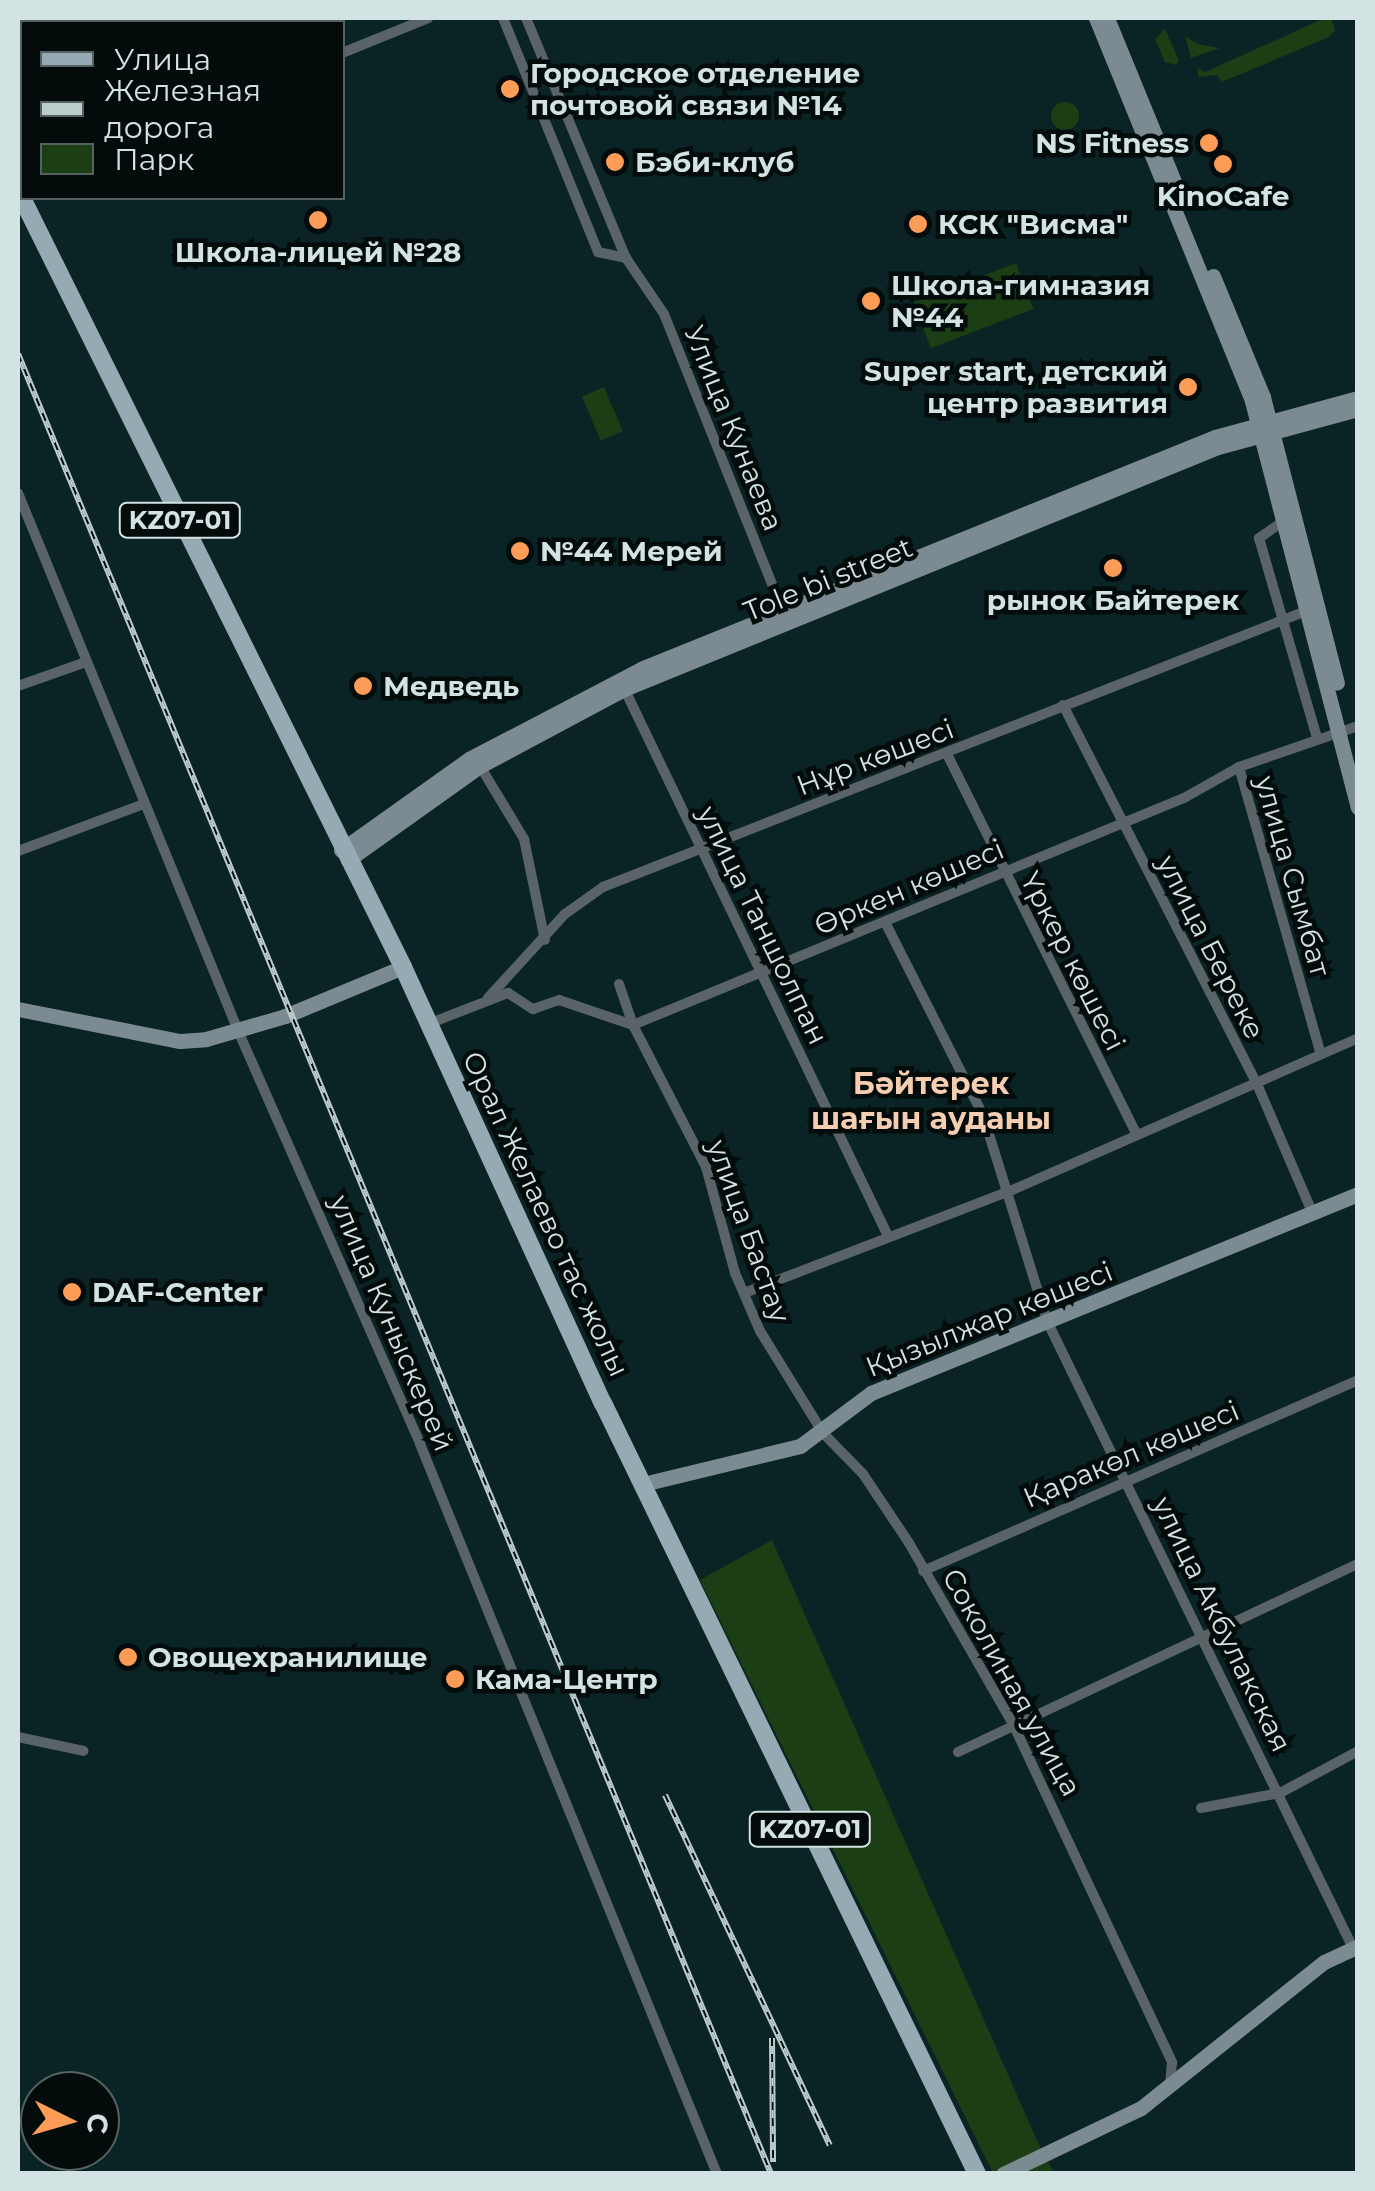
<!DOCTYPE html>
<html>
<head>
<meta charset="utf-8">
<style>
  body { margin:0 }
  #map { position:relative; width:1375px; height:2191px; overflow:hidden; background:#0a2324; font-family:Montserrat,sans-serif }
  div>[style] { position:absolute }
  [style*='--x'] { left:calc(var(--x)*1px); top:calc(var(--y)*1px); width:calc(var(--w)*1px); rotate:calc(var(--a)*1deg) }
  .green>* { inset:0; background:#1c3e14; transform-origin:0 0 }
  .round { border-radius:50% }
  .street>* { height:10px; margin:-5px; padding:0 5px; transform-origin:5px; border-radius:5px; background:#5a6468 }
  .secondary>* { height:15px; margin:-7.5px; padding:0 7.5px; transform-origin:7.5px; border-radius:7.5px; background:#7c8b92 }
  .primary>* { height:18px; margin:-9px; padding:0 9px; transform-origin:9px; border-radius:9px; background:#95aab3 }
  .rail>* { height:6px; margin-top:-3px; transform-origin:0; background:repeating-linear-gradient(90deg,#030b0b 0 8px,#bdcdcd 0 16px); box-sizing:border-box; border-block:2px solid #bdcdcd }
  .dots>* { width:28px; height:28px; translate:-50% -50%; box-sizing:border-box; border:5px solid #030b0b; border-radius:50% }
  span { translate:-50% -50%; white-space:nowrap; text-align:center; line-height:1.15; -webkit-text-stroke:9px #030b0b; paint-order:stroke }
  .shield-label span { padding:2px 8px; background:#030b0b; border:2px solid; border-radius:8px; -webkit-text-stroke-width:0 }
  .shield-label { font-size:25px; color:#d3e2e2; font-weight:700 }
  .poi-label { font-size:28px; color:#d3e2e2; font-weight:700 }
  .left { translate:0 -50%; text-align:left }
  .right { translate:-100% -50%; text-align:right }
  .street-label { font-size:28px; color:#d3e2e2 }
  .neighbourhood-label { font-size:30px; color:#f7cdb2; font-weight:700 }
  .frame { position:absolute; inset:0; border:20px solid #d3e2e2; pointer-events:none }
  .legend { position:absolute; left:20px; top:20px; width:325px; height:180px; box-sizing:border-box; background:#030b0b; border:2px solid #566161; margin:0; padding:12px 18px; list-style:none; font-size:30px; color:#d3e2e2 }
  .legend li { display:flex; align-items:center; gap:20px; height:50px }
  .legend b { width:50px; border:2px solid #566161 }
  .north { position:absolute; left:20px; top:2071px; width:100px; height:100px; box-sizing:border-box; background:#030b0b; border:2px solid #566161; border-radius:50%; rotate:95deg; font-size:28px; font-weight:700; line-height:40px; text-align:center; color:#d3e2e2 }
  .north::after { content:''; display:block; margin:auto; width:35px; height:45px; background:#fd9c56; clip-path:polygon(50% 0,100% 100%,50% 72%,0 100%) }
</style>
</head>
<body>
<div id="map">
  <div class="green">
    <div style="clip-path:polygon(1325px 18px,1331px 18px,1335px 30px,1329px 37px,1222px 82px,1217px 75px,1198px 77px,1198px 68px,1205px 72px)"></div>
    <div style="clip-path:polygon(1165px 29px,1179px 60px,1176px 65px,1165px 62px,1155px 39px)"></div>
    <div style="clip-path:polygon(1185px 36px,1198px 44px,1220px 48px,1191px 58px)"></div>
    <div class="round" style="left:1051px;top:102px;width:28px;height:28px"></div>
    <div style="left:1016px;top:263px;width:49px;height:110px;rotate:69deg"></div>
    <div style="left:604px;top:387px;width:48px;height:24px;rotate:67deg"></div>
    <div style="clip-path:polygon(772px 1540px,1040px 2147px,1054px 2173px,993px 2173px,700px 1580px)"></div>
  </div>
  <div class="street">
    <div style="--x:503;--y:18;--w:253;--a:67.9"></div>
    <div style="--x:598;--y:252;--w:29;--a:12"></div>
    <div style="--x:526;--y:18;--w:260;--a:67.4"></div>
    <div style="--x:626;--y:258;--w:68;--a:55.8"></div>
    <div style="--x:664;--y:314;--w:325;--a:68.2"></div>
    <div style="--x:342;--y:53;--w:93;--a:-22.1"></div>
    <div style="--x:18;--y:493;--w:583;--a:67.74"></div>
    <div style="--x:239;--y:1033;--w:449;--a:66.2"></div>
    <div style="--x:420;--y:1444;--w:788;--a:67.86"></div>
    <div style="--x:1285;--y:520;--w:32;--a:145"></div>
    <div style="--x:1259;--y:538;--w:207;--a:73.8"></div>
    <div style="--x:622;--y:684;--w:613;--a:64.27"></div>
    <div style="--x:18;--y:686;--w:72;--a:-19.4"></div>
    <div style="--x:1063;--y:705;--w:426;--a:62.9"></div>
    <div style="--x:1257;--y:1084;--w:139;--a:66.7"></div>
    <div style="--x:947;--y:754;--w:424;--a:63.5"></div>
    <div style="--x:480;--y:766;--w:85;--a:58.9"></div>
    <div style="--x:524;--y:839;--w:103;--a:78.3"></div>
    <div style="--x:1239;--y:767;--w:298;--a:74.1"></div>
    <div style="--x:18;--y:851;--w:134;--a:-20.5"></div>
    <div style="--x:885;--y:922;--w:216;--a:63.1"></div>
    <div style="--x:983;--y:1115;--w:216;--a:72.7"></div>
    <div style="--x:1047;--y:1321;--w:698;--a:63.99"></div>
    <div style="--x:619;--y:984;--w:43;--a:71.1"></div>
    <div style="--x:633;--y:1025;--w:160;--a:62.8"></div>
    <div style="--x:706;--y:1167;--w:110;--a:74.7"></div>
    <div style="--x:735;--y:1273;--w:63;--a:66.7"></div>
    <div style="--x:760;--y:1331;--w:120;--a:58.3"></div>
    <div style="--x:823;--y:1433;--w:57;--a:45.7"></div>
    <div style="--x:863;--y:1474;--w:83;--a:56.3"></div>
    <div style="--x:909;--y:1543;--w:209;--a:60.1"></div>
    <div style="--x:1013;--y:1724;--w:374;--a:64.8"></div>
    <div style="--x:1172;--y:2062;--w:22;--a:95"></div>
    <div style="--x:488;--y:998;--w:114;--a:-47.5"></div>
    <div style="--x:565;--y:914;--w:47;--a:-35.4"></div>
    <div style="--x:603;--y:887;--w:761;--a:-21.44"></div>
    <div style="--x:428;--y:1024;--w:86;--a:-21.2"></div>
    <div style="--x:508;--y:993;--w:30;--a:33"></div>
    <div style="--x:533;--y:1009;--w:28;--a:-19"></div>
    <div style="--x:559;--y:1000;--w:78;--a:18.7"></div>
    <div style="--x:633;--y:1025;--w:596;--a:-22.39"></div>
    <div style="--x:1184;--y:798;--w:63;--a:-29.4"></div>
    <div style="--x:1239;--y:767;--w:126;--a:-19"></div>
    <div style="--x:744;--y:1293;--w:285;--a:-21"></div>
    <div style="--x:1010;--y:1191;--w:380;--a:-23.7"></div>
    <div style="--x:923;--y:1571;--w:475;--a:-23.7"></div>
    <div style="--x:18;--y:1737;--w:67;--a:12"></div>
    <div style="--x:958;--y:1752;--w:442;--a:-25.2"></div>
    <div style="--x:1201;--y:1808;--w:80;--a:-10.8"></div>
    <div style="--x:1280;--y:1793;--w:89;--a:-28.3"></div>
  </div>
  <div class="secondary">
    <div style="--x:1096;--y:18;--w:414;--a:67.8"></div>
    <div style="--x:1252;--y:401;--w:420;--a:75.4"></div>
    <div style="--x:1107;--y:18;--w:176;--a:67.7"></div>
    <div style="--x:1213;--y:276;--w:131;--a:67.5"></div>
    <div style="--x:1263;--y:397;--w:295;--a:75.5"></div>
    <div style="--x:341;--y:850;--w:157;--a:-35.4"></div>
    <div style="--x:469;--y:759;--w:196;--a:-27.6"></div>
    <div style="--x:643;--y:668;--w:617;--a:-21.99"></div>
    <div style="--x:1215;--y:437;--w:148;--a:-15.3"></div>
    <div style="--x:348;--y:860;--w:162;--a:-35.5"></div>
    <div style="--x:480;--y:766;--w:163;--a:-28.1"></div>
    <div style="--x:624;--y:689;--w:641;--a:-22.17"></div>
    <div style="--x:1218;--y:447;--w:145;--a:-15.2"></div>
    <div style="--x:18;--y:1009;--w:165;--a:11.2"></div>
    <div style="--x:180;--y:1041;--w:26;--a:-4"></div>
    <div style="--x:206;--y:1039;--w:82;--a:-16.2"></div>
    <div style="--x:285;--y:1016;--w:128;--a:-22.6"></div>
    <div style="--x:643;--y:1484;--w:162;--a:-13.6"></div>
    <div style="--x:800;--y:1446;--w:89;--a:-36.7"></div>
    <div style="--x:871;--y:1393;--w:526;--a:-22.23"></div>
    <div style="--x:1003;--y:2174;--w:153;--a:-25.6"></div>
    <div style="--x:1141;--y:2108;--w:234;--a:-38.6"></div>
    <div style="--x:1324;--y:1962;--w:38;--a:-25"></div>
  </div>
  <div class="primary">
    <div style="--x:18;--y:190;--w:867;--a:63.64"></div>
    <div style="--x:403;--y:967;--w:480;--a:65.4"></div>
    <div style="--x:603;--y:1403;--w:857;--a:64.12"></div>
  </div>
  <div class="rail">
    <div style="--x:18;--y:354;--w:1970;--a:67.52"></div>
    <div style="--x:665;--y:1795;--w:387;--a:64.8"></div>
    <div style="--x:772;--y:2038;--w:124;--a:89.5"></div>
  </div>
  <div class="dots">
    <div style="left:510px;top:89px;background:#fd9c56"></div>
    <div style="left:1209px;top:143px;background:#fd9c56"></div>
    <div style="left:615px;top:162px;background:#fd9c56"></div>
    <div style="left:1223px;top:164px;background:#fd9c56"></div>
    <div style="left:318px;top:220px;background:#fd9c56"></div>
    <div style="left:918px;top:224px;background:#fd9c56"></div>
    <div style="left:871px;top:301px;background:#fd9c56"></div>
    <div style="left:1188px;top:387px;background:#fd9c56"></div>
    <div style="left:520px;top:551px;background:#fd9c56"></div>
    <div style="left:1113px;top:568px;background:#fd9c56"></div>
    <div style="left:363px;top:686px;background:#fd9c56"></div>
    <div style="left:72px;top:1292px;background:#fd9c56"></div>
    <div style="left:128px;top:1657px;background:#fd9c56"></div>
    <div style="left:455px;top:1679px;background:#fd9c56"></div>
  </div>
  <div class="shield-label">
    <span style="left:180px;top:520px">KZ07-01</span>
    <span style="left:810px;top:1829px">KZ07-01</span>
  </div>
  <div class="poi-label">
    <span class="left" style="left:530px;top:89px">Городское отделение<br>почтовой связи №14</span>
    <span class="right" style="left:1189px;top:143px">NS Fitness</span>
    <span class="left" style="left:635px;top:162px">Бэби-клуб</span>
    <span style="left:1223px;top:196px">KinoCafe</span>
    <span class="left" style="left:938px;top:224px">КСК "Висма"</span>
    <span style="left:318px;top:252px">Школа-лицей №28</span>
    <span class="left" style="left:891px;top:301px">Школа-гимназия<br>№44</span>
    <span class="right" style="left:1168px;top:387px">Super start, детский<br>центр развития</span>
    <span class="left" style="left:540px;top:551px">№44 Мерей</span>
    <span style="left:1113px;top:600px">рынок Байтерек</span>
    <span class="left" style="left:383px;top:686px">Медведь</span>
    <span class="left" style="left:92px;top:1292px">DAF-Center</span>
    <span class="left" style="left:148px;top:1657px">Овощехранилище</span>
    <span class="left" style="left:475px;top:1679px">Кама-Центр</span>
  </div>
  <div class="street-label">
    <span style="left:734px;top:428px;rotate:68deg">Улица Кунаева</span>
    <span style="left:828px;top:579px;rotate:-22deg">Tole bi street</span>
    <span style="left:875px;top:757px;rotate:-21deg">Нұр көшесі</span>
    <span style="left:1293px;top:876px;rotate:74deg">улица Сымбат</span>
    <span style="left:909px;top:887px;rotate:-23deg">Өркен көшесі</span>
    <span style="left:763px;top:925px;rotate:64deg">улица Таншолпан</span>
    <span style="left:1211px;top:947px;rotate:63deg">улица Береке</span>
    <span style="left:1073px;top:961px;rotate:63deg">Үркер көшесі</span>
    <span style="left:546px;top:1214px;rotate:65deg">Орал Желаево тас жолы</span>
    <span style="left:749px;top:1231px;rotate:70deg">улица Бастау</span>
    <span style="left:989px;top:1319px;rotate:-22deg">Қызылжар көшесі</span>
    <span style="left:392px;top:1323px;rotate:67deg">улица Куныскерей</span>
    <span style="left:1131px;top:1454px;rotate:-23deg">Қаракөл көшесі</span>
    <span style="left:1222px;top:1624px;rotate:64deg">улица Акбулакская</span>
    <span style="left:1012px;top:1682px;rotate:61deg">Соколиная улица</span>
  </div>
  <div class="neighbourhood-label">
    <span style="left:931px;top:1101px">Бәйтерек<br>шағын ауданы</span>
  </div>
  <div class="frame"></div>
  <ul class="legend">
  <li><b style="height:12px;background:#95aab3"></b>Улица</li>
  <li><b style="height:12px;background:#bdcdcd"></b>Железная дорога</li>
  <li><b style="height:28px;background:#1c3e14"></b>Парк</li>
  </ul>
  <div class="north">С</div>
</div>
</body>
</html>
